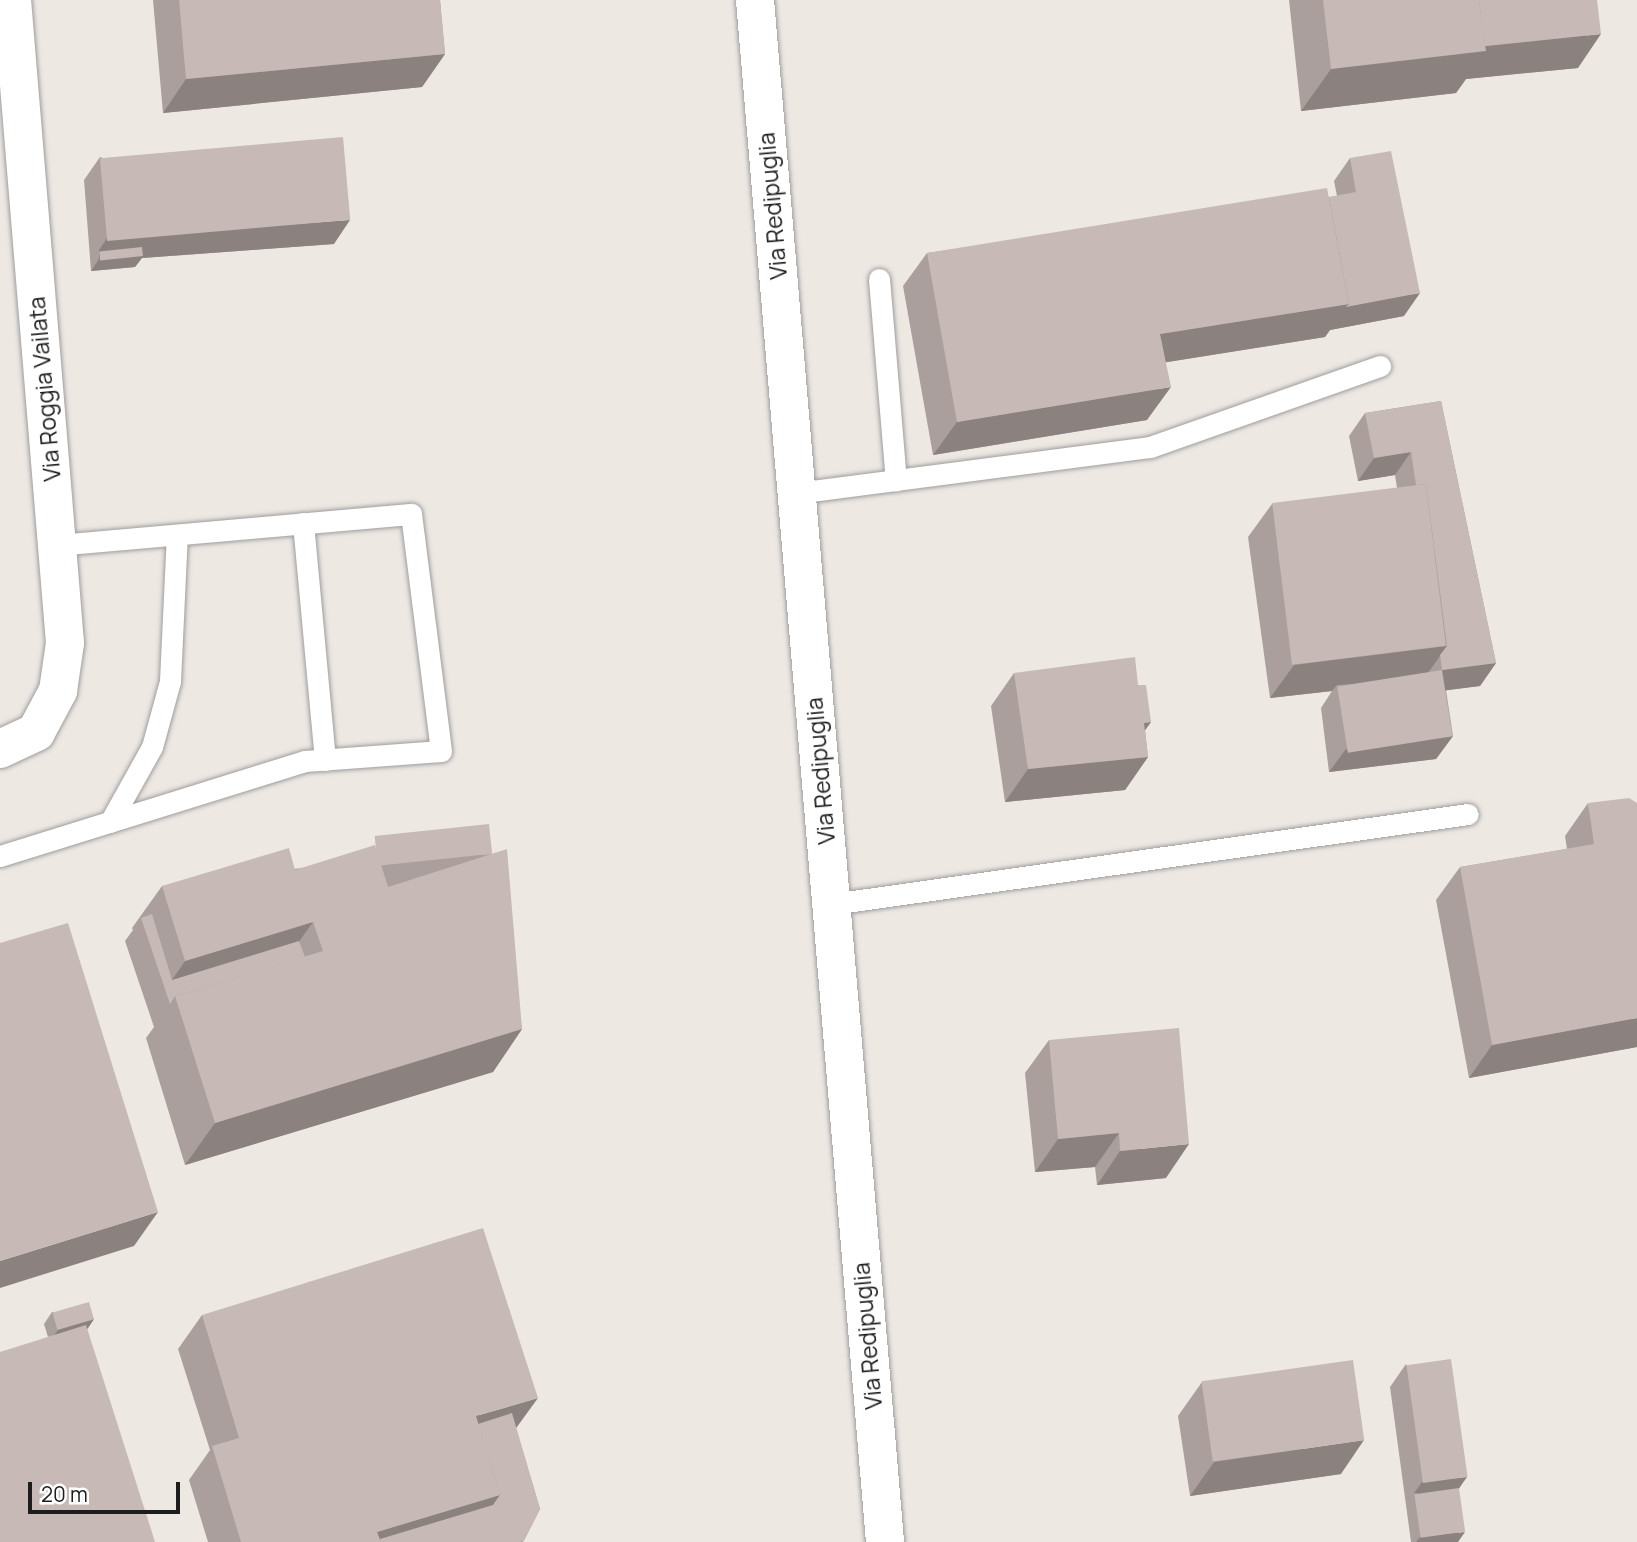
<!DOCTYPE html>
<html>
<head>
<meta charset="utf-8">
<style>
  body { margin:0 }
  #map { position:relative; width:1637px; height:1542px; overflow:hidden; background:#eee8e3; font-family:Manrope,sans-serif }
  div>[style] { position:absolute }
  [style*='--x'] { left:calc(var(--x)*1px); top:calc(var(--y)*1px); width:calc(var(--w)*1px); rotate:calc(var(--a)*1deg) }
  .roads { filter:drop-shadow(0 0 2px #9e9e9e) drop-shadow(0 0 2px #9e9e9e) }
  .service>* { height:21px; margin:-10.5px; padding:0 10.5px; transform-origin:10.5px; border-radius:10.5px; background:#fff }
  .minor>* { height:38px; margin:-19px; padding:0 19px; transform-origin:19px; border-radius:19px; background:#fff }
  .tertiary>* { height:38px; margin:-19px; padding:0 19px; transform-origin:19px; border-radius:19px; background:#fff }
  .wall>* { inset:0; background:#aa9f9d }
  .shaded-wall>* { inset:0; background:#8b827f }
  .building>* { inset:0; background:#c6b9b6; transform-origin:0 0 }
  span { translate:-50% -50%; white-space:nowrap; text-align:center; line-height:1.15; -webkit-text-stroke:7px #fff; paint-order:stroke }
  .street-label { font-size:23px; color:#1d1d1d }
  .scale { position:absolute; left:28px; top:1482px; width:152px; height:32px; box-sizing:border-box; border:4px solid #1d1d1d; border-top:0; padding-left:9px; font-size:21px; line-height:24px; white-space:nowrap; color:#1d1d1d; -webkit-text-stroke:5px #fff; paint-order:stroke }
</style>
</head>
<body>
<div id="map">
  <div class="roads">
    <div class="service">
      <div style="--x:879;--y:279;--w:202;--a:85.2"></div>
      <div style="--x:796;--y:493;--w:357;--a:-7.4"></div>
      <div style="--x:1150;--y:447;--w:244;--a:-19.4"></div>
      <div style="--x:303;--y:523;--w:238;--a:84.7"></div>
      <div style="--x:110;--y:822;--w:86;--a:-60.8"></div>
      <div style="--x:152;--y:747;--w:68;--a:-74.7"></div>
      <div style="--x:170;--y:681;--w:146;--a:-87.3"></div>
      <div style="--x:0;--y:856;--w:319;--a:-17.3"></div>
      <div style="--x:305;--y:761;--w:136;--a:-4.2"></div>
      <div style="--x:441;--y:751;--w:239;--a:-97.2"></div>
      <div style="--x:411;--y:514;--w:355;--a:175"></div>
      <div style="--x:832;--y:904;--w:642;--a:-8.05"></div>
    </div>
    <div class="minor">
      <div style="--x:0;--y:749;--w:40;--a:-25"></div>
      <div style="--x:36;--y:732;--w:47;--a:-61.8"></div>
      <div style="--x:58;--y:691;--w:49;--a:-81.7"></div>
      <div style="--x:65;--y:643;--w:645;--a:-94.71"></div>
    </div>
    <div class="tertiary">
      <div style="--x:755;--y:0;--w:1547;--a:85.18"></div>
    </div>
  </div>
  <div class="wall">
    <div style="clip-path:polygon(153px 0,440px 0,445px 54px,422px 87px,163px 113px)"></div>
    <div style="clip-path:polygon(1289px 0,1597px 0,1578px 68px,1466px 79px,1456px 93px,1301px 111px)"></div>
    <div style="clip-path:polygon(100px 157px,334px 244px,142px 258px,135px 267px,91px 271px,84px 180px)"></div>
    <div style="clip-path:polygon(1350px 158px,1404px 316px,1330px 330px,1325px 337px,1166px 362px,1147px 420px,933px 455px,903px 286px,927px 253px,1337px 196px,1334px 181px)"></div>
    <div style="clip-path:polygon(1441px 401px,1496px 663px,1480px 686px,1446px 690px,1453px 736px,1436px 759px,1329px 772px,1321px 708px,1332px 691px,1270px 698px,1248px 537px,1272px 504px,1397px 488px,1395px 475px,1358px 481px,1349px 436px,1365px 413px)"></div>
    <div style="clip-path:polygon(1014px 673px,1138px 685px,1151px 722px,1145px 730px,1148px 757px,1125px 790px,1005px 802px,991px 706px)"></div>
    <div style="clip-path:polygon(1588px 803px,1637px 1047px,1469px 1078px,1436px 900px,1460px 867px,1567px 849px,1565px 836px)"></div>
    <div style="clip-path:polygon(492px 854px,522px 1029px,493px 1072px,185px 1165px,146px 1038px,154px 1027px,125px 941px,133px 930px,132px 928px,162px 886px,379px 858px)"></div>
    <div style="clip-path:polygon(1049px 1040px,1166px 1178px,1097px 1185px,1095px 1167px,1035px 1172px,1025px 1073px)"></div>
    <div style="clip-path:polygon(52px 1312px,94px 1319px,88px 1328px,48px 1337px,44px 1324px)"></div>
    <div style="clip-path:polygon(202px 1315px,516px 1428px,540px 1509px,523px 1542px,208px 1542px,189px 1480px,210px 1450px,178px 1349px)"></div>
    <div style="clip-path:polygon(1406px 1364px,1459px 1488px,1458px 1542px,1411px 1542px,1390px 1387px)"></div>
    <div style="clip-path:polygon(1202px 1382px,1341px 1474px,1190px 1496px,1178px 1416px)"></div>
  </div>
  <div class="shaded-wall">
    <div style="clip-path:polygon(1601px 34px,1578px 68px,1466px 79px,1456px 93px,1301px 111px,1331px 69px,1478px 47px)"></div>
    <div style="clip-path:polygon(445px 54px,422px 87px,163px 113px,186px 79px)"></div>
    <div style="clip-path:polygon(350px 220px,334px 244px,142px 258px,135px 267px,91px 271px,99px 259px,99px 250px,107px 238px)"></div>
    <div style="clip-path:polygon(1420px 293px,1404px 316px,1330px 330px,1325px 337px,1137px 367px,1160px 334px)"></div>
    <div style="clip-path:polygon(1171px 387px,1147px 420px,933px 455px,957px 422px)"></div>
    <div style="clip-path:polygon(1411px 452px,1395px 475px,1358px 481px,1374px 458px)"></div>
    <div style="clip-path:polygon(1447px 646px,1423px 680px,1337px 685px,1332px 691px,1270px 698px,1294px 665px)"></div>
    <div style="clip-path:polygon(1496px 663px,1480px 686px,1426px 693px,1442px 670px)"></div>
    <div style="clip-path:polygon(1151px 722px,1127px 755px,1144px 723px)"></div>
    <div style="clip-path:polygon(1453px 736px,1436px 759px,1329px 772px,1346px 749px)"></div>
    <div style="clip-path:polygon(1148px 757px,1125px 790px,1005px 802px,1028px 769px)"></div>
    <div style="clip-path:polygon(313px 922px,283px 964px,165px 990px,185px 961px)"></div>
    <div style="clip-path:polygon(1637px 1018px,1637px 1047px,1469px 1078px,1492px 1045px)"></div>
    <div style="clip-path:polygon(522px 1029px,493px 1072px,185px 1165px,215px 1123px)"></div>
    <div style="clip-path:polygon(1119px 1133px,1095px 1167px,1035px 1172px,1058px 1139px)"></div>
    <div style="clip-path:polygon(1189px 1144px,1166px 1178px,1097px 1185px,1120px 1151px)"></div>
    <div style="clip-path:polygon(158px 1212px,134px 1246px,0 1288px,0 1261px)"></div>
    <div style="clip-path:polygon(94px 1319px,86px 1331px,49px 1342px,58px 1330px)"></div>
    <div style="clip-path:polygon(538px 1398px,514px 1431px,474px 1443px,476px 1416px)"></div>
    <div style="clip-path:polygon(1364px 1440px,1341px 1474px,1190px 1496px,1214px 1462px)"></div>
    <div style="clip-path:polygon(1467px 1477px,1451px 1500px,1414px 1493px,1422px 1482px)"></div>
    <div style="clip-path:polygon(500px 1495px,477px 1528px,370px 1542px,377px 1532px)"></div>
    <div style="clip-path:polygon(1465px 1532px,1458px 1542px,1416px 1542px,1420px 1537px)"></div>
  </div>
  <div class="building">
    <div style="clip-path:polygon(179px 0,440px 0,445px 54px,186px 79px)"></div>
    <div style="clip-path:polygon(1323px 0,1479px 0,1486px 51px,1331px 69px)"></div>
    <div style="clip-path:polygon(1479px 0,1597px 0,1601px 34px,1485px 46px)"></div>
    <div style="left:343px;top:137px;width:83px;height:244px;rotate:85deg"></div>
    <div style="clip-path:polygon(1391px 151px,1420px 293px,1346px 307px,1349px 304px,1329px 197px,1356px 192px,1350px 158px)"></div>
    <div style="clip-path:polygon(1327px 188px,1349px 304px,1160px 334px,1171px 387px,957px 422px,927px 253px)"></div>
    <div style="left:142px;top:247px;width:9px;height:43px;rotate:84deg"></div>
    <div style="clip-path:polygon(1441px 401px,1496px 663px,1442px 670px,1440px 655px,1447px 646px,1426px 484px,1416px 485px,1411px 452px,1374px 458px,1365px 413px)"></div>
    <div style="left:1426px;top:484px;width:163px;height:155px;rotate:83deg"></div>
    <div style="clip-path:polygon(1135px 657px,1138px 685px,1146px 685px,1151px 722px,1144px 723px,1148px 757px,1028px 769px,1014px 673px)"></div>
    <div style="left:1442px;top:670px;width:67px;height:106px;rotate:81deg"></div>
    <div style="clip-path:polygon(1629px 798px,1637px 803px,1637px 1018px,1492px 1045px,1460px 867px,1594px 844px,1588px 803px)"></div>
    <div style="left:489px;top:824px;width:30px;height:115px;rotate:84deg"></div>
    <div style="clip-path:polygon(375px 845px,388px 887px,507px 849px,522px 1029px,215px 1123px,175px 996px,323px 951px,313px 922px,185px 961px,162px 886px,289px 848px,295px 870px)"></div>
    <div style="clip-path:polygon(152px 914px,172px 980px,299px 941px,305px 957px,175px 996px,170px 1004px,141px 918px)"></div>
    <div style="clip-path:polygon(68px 923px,158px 1212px,0 1261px,0 943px)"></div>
    <div style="clip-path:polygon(1179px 1028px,1189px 1144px,1120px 1151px,1119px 1133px,1058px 1139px,1049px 1040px)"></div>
    <div style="clip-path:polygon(483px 1228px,538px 1398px,476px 1416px,500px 1495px,377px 1532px,381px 1542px,241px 1542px,212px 1446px,239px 1438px,202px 1315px)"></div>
    <div style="left:89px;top:1302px;width:18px;height:38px;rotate:74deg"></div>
    <div style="clip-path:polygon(86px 1325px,155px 1542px,0 1542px,0 1352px)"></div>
    <div style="left:1451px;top:1359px;width:119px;height:45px;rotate:82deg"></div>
    <div style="left:1353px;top:1360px;width:81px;height:153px;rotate:82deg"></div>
    <div style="clip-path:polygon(512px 1413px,540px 1509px,524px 1541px,519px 1542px,381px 1542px,380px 1539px,493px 1505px,500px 1495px,478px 1424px)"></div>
    <div style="left:1459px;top:1488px;width:44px;height:45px;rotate:82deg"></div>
  </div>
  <div class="street-label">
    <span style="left:772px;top:206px;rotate:-95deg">Via Redipuglia</span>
    <span style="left:44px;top:389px;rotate:-95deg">Via Roggia Vailata</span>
    <span style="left:820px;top:771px;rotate:-95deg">Via Redipuglia</span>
    <span style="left:867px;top:1336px;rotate:-95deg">Via Redipuglia</span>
  </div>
  <div class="scale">20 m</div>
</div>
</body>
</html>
